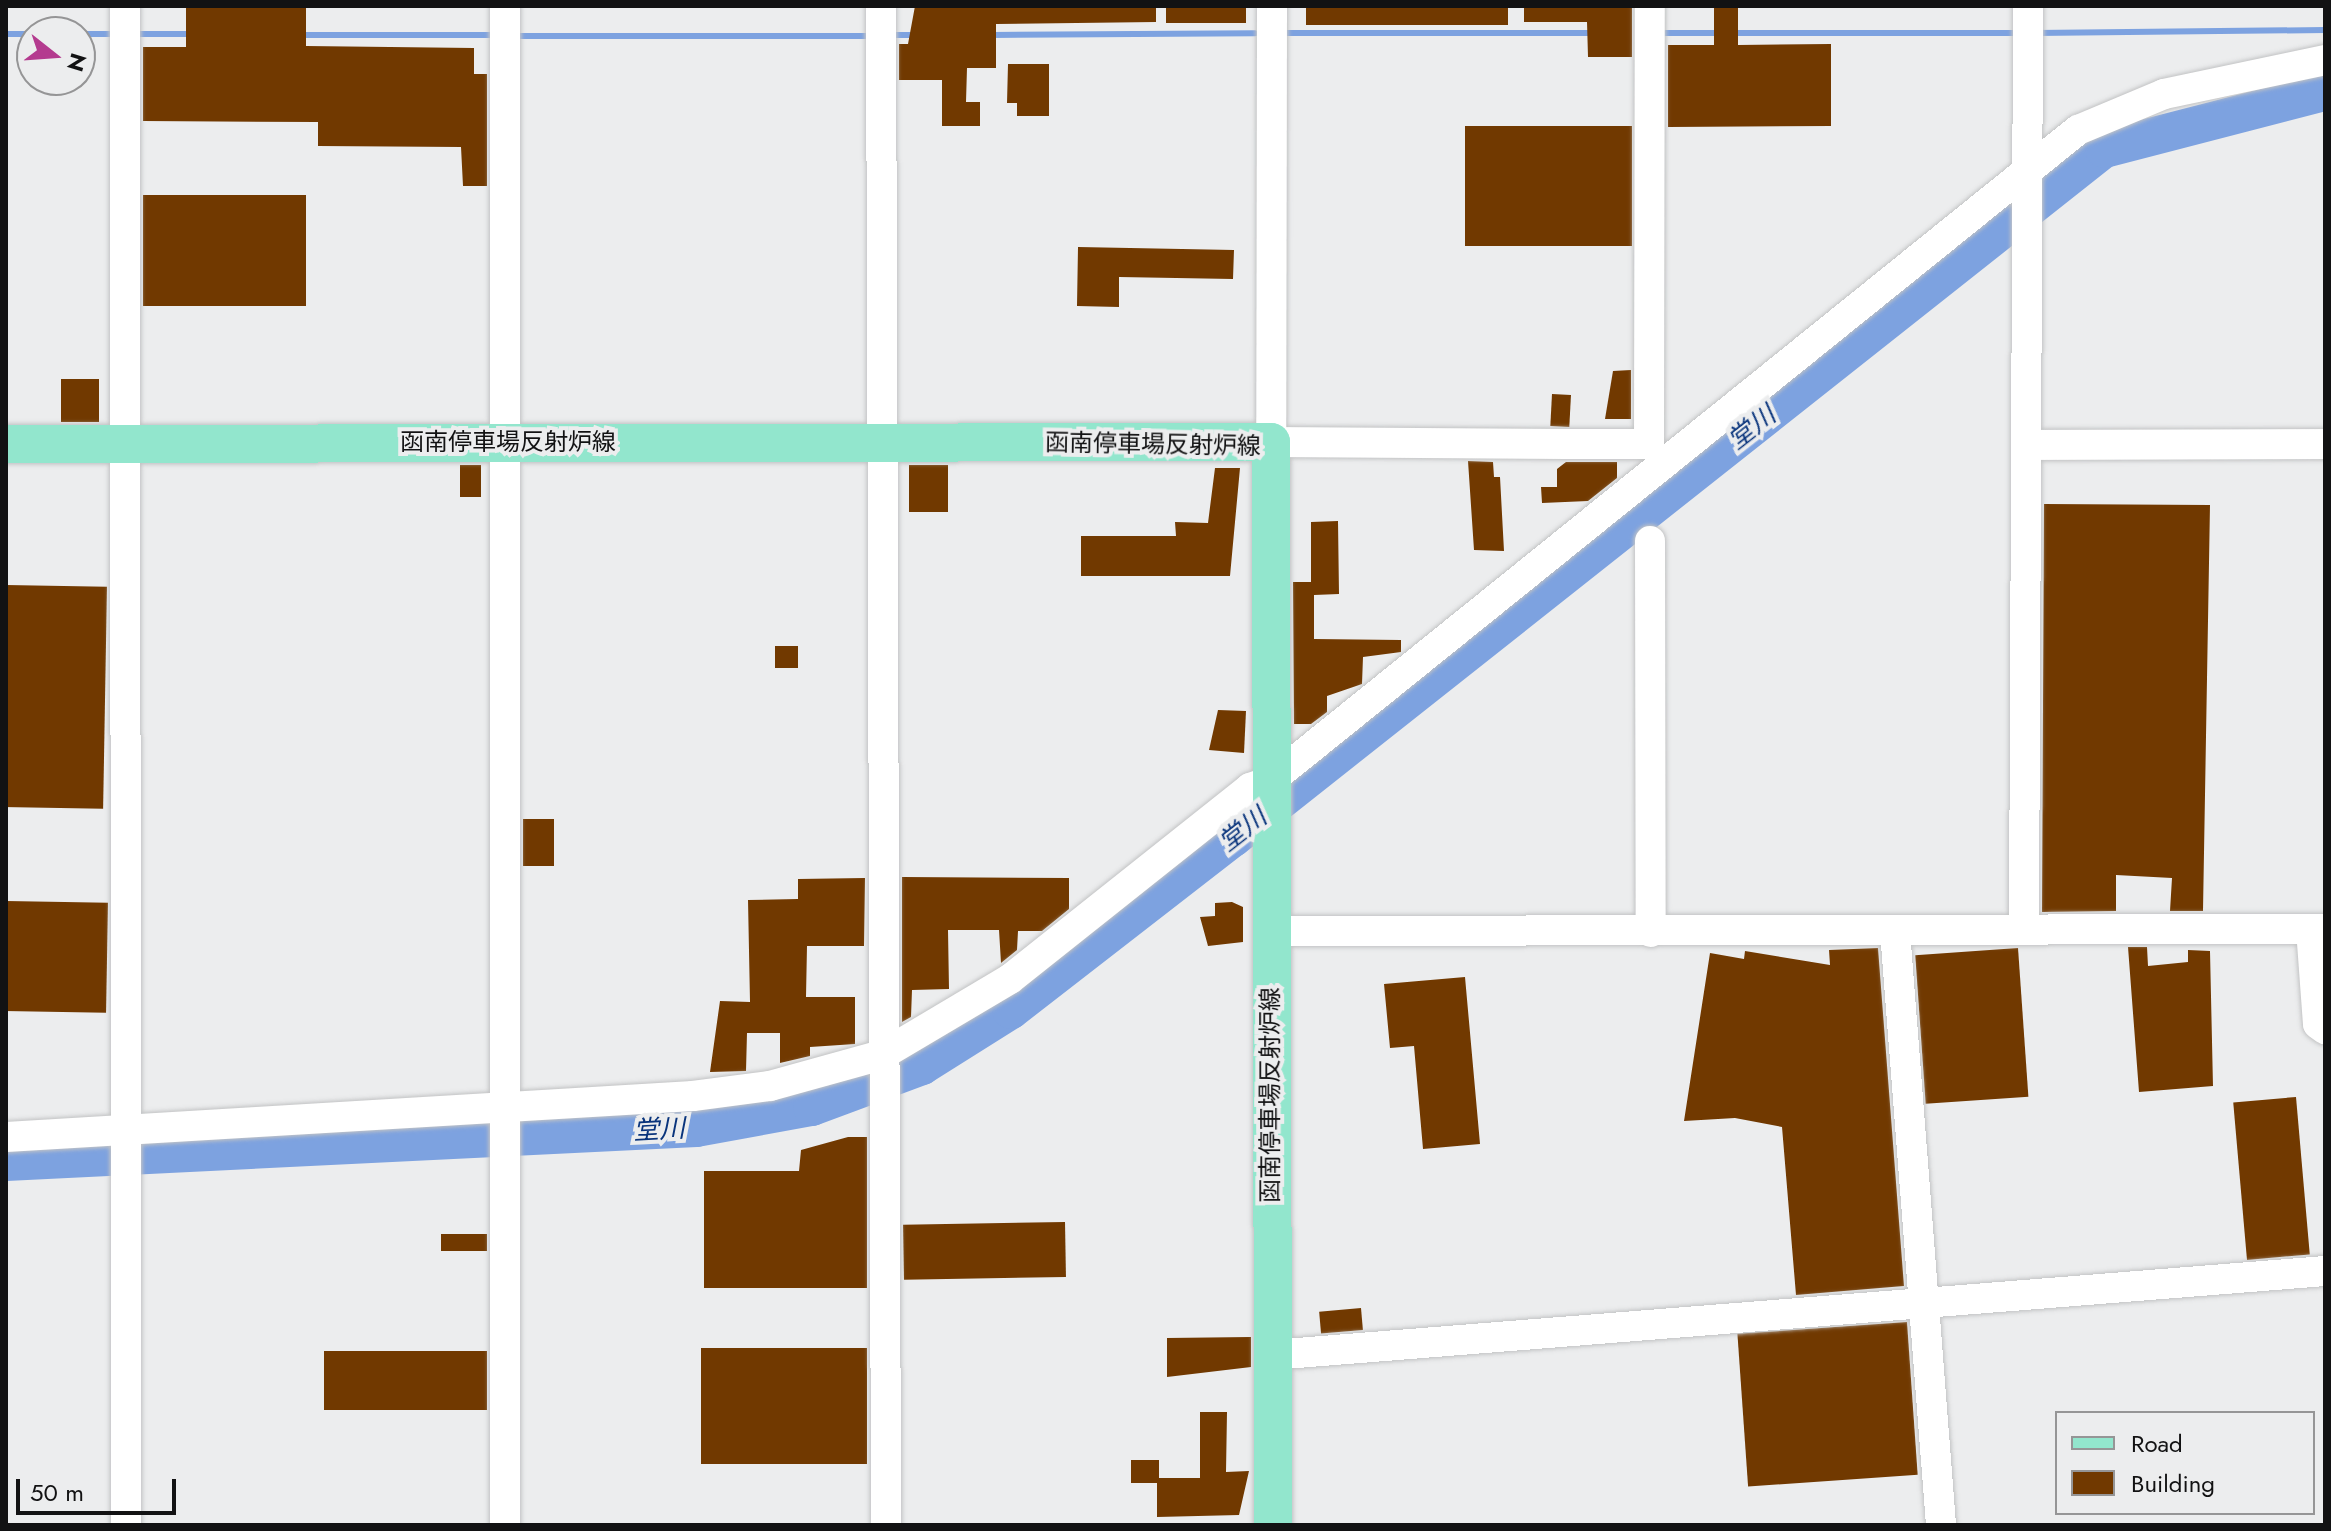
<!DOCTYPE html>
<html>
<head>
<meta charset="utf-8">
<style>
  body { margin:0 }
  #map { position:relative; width:2331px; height:1531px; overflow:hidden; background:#ecedee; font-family:Jost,"Noto Sans JP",sans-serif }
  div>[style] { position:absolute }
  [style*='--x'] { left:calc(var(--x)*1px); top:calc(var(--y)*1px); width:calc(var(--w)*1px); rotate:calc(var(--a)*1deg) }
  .stream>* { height:6px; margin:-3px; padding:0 3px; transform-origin:3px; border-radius:3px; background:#7da2e0 }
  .river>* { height:38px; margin:-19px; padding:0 19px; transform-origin:19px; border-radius:19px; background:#7da2e0 }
  .building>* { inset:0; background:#713900; transform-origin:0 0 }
  .roads { filter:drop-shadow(0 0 2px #c2c3c4) drop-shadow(0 0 2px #c2c3c4) }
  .minor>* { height:30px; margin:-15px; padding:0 15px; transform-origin:15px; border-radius:15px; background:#fff }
  .major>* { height:38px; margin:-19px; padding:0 19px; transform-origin:19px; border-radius:19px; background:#92e6cd }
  span { translate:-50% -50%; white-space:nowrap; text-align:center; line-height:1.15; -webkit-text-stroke:8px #ecedee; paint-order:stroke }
  .street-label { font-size:24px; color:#121213 }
  .water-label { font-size:26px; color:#09347c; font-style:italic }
  .frame { position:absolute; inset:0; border:8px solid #121213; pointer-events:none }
  .legend { position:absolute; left:2055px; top:1411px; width:260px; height:104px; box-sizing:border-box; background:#ecedee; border:2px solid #959596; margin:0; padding:10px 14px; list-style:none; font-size:24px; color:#121213 }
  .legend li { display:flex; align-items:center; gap:16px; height:40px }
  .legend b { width:40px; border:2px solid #959596 }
  .north { position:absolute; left:16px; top:16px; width:80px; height:80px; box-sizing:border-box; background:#ecedee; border:2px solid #959596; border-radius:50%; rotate:107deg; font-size:22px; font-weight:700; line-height:32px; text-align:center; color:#121213 }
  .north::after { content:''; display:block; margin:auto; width:28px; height:36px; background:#b43b8f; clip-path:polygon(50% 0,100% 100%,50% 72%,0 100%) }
  .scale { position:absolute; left:16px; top:1479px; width:160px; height:36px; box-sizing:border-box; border:4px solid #121213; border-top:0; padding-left:10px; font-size:24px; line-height:28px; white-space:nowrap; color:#121213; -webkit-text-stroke:6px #ecedee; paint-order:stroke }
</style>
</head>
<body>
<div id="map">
  <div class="stream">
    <div style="--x:1280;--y:33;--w:312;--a:0"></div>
    <div style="--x:1660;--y:33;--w:60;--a:0"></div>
    <div style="--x:1732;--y:33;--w:288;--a:0"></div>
    <div style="--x:2036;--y:33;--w:289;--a:-0.6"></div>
    <div style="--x:6;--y:34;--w:26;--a:0"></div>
    <div style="--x:80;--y:34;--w:36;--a:0"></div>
    <div style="--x:136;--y:34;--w:56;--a:0"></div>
    <div style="--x:300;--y:35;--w:196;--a:0"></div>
    <div style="--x:892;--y:35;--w:24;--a:0"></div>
    <div style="--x:992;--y:35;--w:263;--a:-0.4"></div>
    <div style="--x:516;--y:36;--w:356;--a:0"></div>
  </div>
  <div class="river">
    <div style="--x:6;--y:1162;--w:691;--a:-2.82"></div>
    <div style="--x:696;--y:1128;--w:118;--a:-10.3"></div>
    <div style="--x:812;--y:1107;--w:117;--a:-20.4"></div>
    <div style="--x:922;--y:1066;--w:105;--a:-32.2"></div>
    <div style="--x:1011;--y:1010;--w:281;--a:-37.8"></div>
    <div style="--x:1233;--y:838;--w:1111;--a:-38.35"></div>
    <div style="--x:2104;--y:149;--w:228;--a:-14.5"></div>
  </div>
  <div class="building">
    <div style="clip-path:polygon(186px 6px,306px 6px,306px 46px,474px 48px,474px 74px,487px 74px,487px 186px,463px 186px,461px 147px,318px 146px,318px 122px,143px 121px,143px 47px,186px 47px)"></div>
    <div style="clip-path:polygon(915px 6px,1156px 6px,1156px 22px,996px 24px,996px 68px,967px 68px,966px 102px,980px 102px,980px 126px,942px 126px,942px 80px,899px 80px,899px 44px,908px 44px)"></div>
    <div style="left:1166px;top:6px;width:80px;height:17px"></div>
    <div style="left:1306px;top:6px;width:202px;height:19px"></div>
    <div style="clip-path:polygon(1524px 6px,1632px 6px,1632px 57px,1588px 57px,1587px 22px,1524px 22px)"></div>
    <div style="clip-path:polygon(1714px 6px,1738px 6px,1738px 45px,1831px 44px,1831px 126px,1668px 127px,1668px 45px,1714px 45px)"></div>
    <div style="clip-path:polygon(1008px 64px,1049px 64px,1049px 116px,1017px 116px,1017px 103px,1007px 103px)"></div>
    <div style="left:1632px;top:126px;width:120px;height:167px;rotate:90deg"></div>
    <div style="left:143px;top:195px;width:163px;height:111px"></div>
    <div style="clip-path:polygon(1078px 247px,1234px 250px,1233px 279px,1119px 277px,1119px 307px,1077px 306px)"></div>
    <div style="clip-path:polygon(1631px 370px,1631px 419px,1605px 419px,1613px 371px)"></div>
    <div style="left:61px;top:379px;width:38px;height:43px"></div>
    <div style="left:1552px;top:394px;width:19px;height:32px;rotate:3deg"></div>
    <div style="clip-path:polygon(1468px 461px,1493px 462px,1494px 477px,1500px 477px,1504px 551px,1474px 550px)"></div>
    <div style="clip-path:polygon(1566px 462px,1617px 462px,1617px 478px,1588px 501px,1542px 503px,1541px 487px,1557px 487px,1557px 469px)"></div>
    <div style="left:460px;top:465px;width:21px;height:32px"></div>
    <div style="left:909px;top:465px;width:39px;height:47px"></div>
    <div style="clip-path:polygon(1215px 468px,1240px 468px,1230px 576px,1081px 576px,1081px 536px,1176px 536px,1175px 522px,1208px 523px)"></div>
    <div style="clip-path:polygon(2044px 504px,2210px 505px,2203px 911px,2170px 911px,2172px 878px,2116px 875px,2116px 911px,2042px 912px)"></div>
    <div style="clip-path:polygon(1338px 521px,1339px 594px,1314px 595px,1314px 639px,1401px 640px,1401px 652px,1363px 657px,1362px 684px,1327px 696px,1327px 712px,1311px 724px,1294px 724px,1293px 582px,1311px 582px,1311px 522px)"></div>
    <div style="left:6px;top:585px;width:101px;height:222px;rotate:1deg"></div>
    <div style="left:775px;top:646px;width:23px;height:22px"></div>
    <div style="clip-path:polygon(1218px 710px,1246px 711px,1244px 753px,1209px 750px)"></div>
    <div style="left:523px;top:819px;width:31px;height:47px"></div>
    <div style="clip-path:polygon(902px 877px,1069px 878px,1069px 909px,1042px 931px,1018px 931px,1017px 950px,1001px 963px,999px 930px,948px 930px,949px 989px,912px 990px,911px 1017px,902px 1022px)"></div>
    <div style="clip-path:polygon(865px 878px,864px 946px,807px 946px,806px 997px,855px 997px,855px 1044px,810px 1047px,810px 1056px,780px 1063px,780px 1033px,747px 1033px,746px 1071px,710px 1072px,720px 1001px,750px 1002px,748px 900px,798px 899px,798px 879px)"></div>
    <div style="left:6px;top:901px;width:102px;height:110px;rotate:1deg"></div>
    <div style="clip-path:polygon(1232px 902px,1243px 907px,1243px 942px,1208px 946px,1200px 917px,1215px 916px,1215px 903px)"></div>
    <div style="clip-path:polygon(2128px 947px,2147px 947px,2148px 966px,2188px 962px,2188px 950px,2210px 951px,2213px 1086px,2139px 1092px)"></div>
    <div style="clip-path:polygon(1878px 948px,1904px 1286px,1796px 1295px,1782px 1127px,1735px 1118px,1684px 1121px,1710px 953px,1744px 959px,1745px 951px,1830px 965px,1829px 950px)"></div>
    <div style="left:2018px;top:948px;width:149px;height:103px;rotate:86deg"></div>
    <div style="clip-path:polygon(1465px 977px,1480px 1144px,1423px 1149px,1414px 1046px,1390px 1048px,1384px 984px)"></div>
    <div style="left:2296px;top:1097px;width:158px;height:63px;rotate:85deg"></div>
    <div style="clip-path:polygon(848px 1137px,867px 1137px,867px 1288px,704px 1288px,704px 1171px,799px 1171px,801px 1150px)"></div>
    <div style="left:1065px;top:1222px;width:55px;height:162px;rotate:89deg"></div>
    <div style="left:441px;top:1234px;width:46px;height:17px"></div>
    <div style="left:1361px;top:1308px;width:22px;height:42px;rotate:85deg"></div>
    <div style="left:1907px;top:1322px;width:153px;height:170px;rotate:86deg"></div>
    <div style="clip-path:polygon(1251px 1337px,1251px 1367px,1167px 1377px,1167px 1338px)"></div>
    <div style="left:867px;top:1348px;width:116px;height:166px;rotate:90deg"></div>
    <div style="left:487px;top:1351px;width:59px;height:163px;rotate:90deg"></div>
    <div style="clip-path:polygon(1200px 1412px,1227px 1412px,1226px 1472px,1249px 1471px,1239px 1515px,1157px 1517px,1157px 1483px,1131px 1483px,1131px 1460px,1159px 1460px,1159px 1478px,1200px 1478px)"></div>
  </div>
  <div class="roads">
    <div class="minor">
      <div style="--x:125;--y:6;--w:1519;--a:89.96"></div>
      <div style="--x:505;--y:6;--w:1519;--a:90"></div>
      <div style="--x:881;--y:6;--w:1519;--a:89.81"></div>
      <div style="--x:1272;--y:6;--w:436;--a:90.1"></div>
      <div style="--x:1271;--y:442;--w:295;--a:0.4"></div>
      <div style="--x:1566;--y:444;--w:83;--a:0"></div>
      <div style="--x:1649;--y:444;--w:438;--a:-89.9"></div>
      <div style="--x:2028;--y:445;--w:297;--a:-0.2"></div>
      <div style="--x:1650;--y:541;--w:391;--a:89.9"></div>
      <div style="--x:2311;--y:929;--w:95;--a:85.8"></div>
      <div style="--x:2318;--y:1024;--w:9;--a:36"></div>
      <div style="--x:2024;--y:930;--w:924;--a:-89.75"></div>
      <div style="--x:1269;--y:931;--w:1056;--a:-0.11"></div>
      <div style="--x:1895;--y:931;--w:596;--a:85.57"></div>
      <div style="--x:6;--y:1137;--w:688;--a:-3.42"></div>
      <div style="--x:693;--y:1096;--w:78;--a:-7.4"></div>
      <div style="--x:770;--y:1086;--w:116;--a:-15.5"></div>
      <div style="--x:882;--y:1055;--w:149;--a:-30.7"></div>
      <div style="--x:1010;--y:979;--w:307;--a:-38.5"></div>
      <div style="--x:1250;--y:788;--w:21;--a:-19"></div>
      <div style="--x:1270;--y:781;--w:1038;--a:-38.86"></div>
      <div style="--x:2078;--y:130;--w:93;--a:-22.7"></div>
      <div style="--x:2164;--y:94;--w:165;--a:-11.9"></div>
      <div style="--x:1272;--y:1355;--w:1056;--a:-4.56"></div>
    </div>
    <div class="major">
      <div style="--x:6;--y:444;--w:1265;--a:-0.09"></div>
      <div style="--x:1271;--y:442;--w:1083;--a:89.89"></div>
    </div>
  </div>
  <div class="street-label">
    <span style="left:508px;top:442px">函南停車場反射炉線</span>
    <span style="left:1153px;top:444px;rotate:1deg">函南停車場反射炉線</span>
    <span style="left:1270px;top:1095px;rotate:-90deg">函南停車場反射炉線</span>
  </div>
  <div class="water-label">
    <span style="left:1752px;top:428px;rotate:-38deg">堂川</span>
    <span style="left:1243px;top:830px;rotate:-38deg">堂川</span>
    <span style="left:659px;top:1130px;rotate:-3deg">堂川</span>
  </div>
  <div class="frame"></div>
  <ul class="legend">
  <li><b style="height:10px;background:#92e6cd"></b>Road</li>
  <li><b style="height:22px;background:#713900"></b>Building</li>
  </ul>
  <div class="north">N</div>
  <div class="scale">50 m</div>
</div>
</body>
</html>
